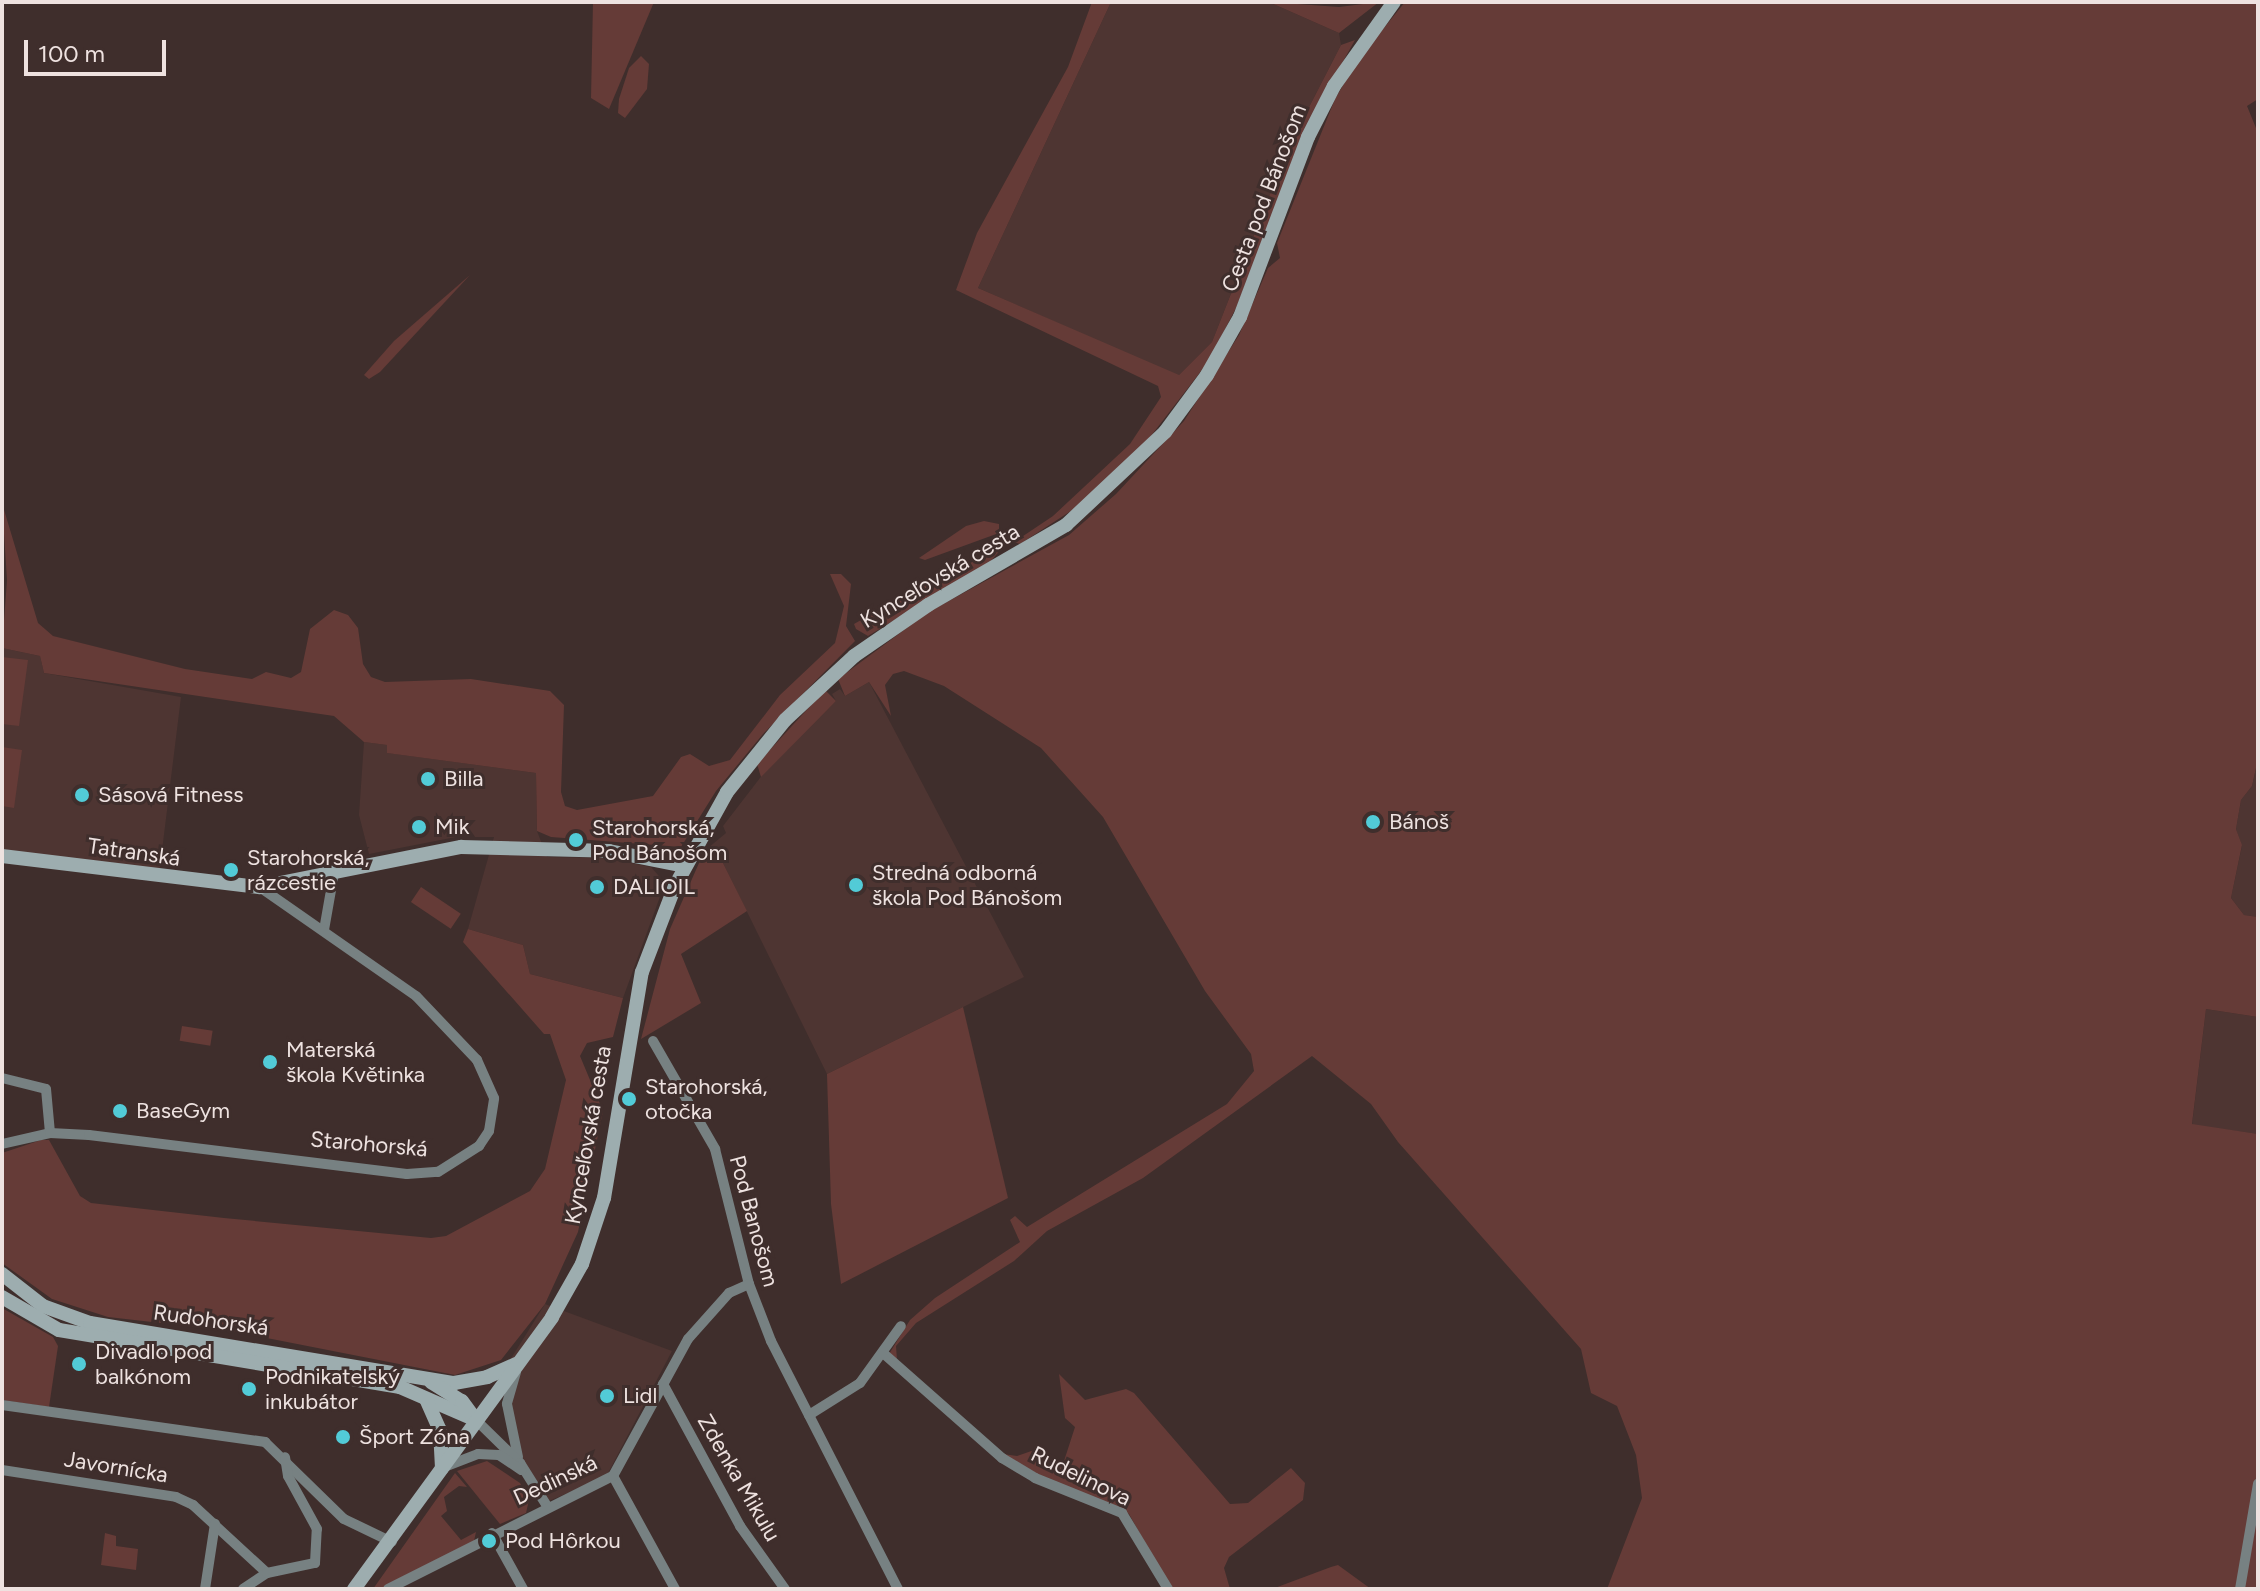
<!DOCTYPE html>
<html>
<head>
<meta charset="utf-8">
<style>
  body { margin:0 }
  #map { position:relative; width:2260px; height:1591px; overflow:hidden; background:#3f2e2c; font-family:Figtree,sans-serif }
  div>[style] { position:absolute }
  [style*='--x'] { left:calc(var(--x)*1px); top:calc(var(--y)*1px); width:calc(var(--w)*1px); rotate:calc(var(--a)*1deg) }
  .built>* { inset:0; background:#4e3532 }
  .green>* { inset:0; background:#653b37; transform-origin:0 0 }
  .street>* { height:10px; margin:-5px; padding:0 5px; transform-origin:5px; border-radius:5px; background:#778182 }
  .secondary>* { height:14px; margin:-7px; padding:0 7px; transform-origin:7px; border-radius:7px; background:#9dadaf }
  .dots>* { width:22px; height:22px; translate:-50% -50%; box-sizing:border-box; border:4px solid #3f2e2c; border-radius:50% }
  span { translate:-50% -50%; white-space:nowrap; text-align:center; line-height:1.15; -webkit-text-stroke:6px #3f2e2c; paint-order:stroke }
  .street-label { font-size:22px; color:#eee2e0 }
  .poi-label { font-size:22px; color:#eee2e0 }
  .left { translate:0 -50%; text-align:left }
  .frame { position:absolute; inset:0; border:4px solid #eee2e0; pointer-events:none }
  .scale { position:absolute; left:24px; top:40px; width:142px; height:36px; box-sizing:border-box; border:4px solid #eee2e0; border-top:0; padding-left:10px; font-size:24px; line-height:28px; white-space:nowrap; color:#eee2e0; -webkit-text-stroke:6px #3f2e2c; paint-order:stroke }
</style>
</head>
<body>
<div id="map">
  <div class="built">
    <div style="clip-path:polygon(1111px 2px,1269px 2px,1339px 33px,1341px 45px,1289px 146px,1212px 342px,1178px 376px,978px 288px)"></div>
    <div style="clip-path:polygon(2px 648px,40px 656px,44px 673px,181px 697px,159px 875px,2px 852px)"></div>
    <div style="clip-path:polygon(869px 682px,1024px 977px,827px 1074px,721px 859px,708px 848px,726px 833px,723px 826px,773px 761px,836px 701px,832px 694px,840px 689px,845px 696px)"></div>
    <div style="clip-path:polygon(364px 742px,388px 745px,388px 753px,536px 773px,537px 831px,547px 857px,605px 858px,651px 867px,665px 883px,623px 998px,530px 974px,523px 945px,468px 929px,494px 837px,456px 837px,369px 854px,359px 815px)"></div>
    <div style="clip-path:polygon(2258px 759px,2258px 917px,2244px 915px,2231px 898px,2242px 846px,2236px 829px,2241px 800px,2252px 786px)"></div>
    <div style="clip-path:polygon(2206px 1009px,2258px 1017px,2258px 1134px,2192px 1125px)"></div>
    <div style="clip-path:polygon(545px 1304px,672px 1351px,606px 1477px,544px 1503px,518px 1465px,505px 1368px)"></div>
  </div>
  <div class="green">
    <div style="clip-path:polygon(593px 2px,654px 2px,609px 109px,591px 98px)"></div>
    <div style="clip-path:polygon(1092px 2px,1111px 2px,978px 288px,1179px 375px,1212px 342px,1289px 146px,1341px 45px,1355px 40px,1305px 129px,1237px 306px,1208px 362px,1147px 441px,1077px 507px,1020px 544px,1014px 542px,1053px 516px,1130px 444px,1161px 397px,1158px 386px,956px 290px,977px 233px,1068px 67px)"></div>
    <div style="clip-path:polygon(1269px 2px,1339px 7px,1379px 2px,1339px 33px)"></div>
    <div style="clip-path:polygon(1405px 2px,2258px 2px,2258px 99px,2247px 106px,2258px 133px,2258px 759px,2252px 786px,2241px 800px,2236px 829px,2242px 845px,2231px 898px,2244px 915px,2258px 917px,2258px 1017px,2206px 1009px,2192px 1124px,2258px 1134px,2258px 1467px,2237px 1589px,1607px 1589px,1642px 1498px,1636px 1455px,1617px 1406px,1591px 1393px,1581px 1349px,1398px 1142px,1371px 1104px,1312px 1056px,1143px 1178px,1047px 1231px,1014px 1261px,916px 1323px,896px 1346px,897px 1360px,889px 1354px,910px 1320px,935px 1298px,1020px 1242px,1010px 1220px,1015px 1216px,1027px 1227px,1227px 1104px,1254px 1071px,1251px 1054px,1205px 991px,1103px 817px,1041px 748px,944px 686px,904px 671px,893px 674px,885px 685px,891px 716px,869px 682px,845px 696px,838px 679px,927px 613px,1069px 535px,1116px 494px,1184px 421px,1239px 335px,1268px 268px,1280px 258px,1277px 243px,1335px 99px,1358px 60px)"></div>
    <div style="clip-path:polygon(641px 56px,649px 64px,647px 89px,625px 118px,618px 113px,619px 99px,629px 68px)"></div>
    <div style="clip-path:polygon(470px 275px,380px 372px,369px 379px,364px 375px,394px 341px)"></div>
    <div style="clip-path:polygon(2px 503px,38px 623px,53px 636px,185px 669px,252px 679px,266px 672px,291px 678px,301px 672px,310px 629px,334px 610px,348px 615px,358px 628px,363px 664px,371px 677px,385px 682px,471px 679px,550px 691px,564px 705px,561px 792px,565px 806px,577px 810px,653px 796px,681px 757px,690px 754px,709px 766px,730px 760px,780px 695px,835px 643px,844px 606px,830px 574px,841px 574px,851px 584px,846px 626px,855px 641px,763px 734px,716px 791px,681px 847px,551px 837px,537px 831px,536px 773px,387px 753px,387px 745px,364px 742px,334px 716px,44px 673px,40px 656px,2px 648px,7px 580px)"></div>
    <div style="clip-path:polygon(984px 521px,999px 524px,999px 533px,925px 560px,919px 558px,966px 526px)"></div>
    <div style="clip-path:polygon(1002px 548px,990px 562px,868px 636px,856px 629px,854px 624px,915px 589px)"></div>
    <div style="clip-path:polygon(2px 657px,28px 660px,19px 726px,2px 724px)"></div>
    <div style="clip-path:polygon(825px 690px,836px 701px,761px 777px,757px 764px)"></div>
    <div style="clip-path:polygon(2px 747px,22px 750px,14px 808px,2px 806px)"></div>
    <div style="clip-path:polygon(706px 847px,721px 859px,747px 911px,681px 954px,701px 1003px,641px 1039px,670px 929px)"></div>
    <div style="left:421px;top:887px;width:48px;height:18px;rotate:34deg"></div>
    <div style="clip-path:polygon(468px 929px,523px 945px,530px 974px,623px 998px,613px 1037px,587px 1043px,580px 1056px,603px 1111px,578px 1232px,545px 1304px,501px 1360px,455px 1375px,231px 1331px,108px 1317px,52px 1299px,2px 1263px,2px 1153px,41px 1140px,49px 1140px,80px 1196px,91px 1203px,224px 1218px,431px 1238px,446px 1236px,530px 1191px,545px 1169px,566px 1080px,550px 1034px,544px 1034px,463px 942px)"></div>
    <div style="clip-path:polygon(963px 1007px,1008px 1198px,841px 1284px,831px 1204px,827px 1074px)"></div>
    <div style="left:182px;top:1026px;width:31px;height:15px;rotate:9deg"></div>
    <div style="clip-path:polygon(2px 1308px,53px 1337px,58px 1346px,49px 1407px,2px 1400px)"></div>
    <div style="clip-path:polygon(1059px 1374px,1085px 1400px,1126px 1389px,1134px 1393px,1230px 1504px,1248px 1503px,1291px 1468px,1305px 1483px,1303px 1500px,1229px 1557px,1224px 1568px,1230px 1589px,1171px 1589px,1129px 1514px,1050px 1481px,1003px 1454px,1017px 1456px,1043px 1447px,1055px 1460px,1064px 1461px,1075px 1427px,1065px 1418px)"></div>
    <div style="clip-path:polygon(487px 1461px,520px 1483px,529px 1500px,526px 1513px,500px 1524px,457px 1471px)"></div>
    <div style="clip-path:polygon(455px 1473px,467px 1487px,459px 1486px,444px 1497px,447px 1511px,441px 1516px,461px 1540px,476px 1532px,474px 1541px,384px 1589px,373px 1589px)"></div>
    <div style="clip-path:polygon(2258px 1509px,2258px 1589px,2244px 1589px)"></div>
    <div style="clip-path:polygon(105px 1533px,116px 1536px,116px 1546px,138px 1549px,136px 1570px,101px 1565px)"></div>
    <div style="clip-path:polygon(1338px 1565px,1371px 1589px,1272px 1589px,1331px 1567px)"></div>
  </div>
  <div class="street">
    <div style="--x:324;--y:930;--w:58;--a:-80"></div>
    <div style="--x:653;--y:1041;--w:125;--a:60.1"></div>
    <div style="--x:715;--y:1149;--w:139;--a:75.9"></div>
    <div style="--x:749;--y:1284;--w:61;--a:68.9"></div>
    <div style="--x:771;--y:1341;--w:279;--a:62.9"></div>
    <div style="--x:2;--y:1078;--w:45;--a:14"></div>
    <div style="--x:46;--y:1089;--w:44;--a:84.8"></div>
    <div style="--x:2;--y:1144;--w:49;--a:-12.9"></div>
    <div style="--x:50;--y:1133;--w:39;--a:3"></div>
    <div style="--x:89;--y:1135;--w:320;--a:7"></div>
    <div style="--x:407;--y:1174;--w:31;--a:-4"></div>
    <div style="--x:438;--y:1172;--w:49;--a:-32.4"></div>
    <div style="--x:479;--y:1146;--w:18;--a:-56"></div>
    <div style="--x:489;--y:1131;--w:33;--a:-81"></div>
    <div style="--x:494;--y:1098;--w:42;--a:-114.1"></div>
    <div style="--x:477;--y:1060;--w:88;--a:-133.6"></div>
    <div style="--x:416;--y:996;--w:190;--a:-145.1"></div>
    <div style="--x:883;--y:1353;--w:159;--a:41.4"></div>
    <div style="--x:1002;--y:1458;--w:39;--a:31"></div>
    <div style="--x:1035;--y:1478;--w:94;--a:21.9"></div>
    <div style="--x:1122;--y:1513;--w:89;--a:58.8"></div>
    <div style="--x:516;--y:1372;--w:33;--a:106"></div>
    <div style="--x:507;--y:1404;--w:54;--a:78.3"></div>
    <div style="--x:663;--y:1384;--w:162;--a:61.5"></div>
    <div style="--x:740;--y:1526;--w:77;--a:54.5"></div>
    <div style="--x:2;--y:1405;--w:266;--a:8"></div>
    <div style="--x:265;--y:1442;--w:110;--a:44.3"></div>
    <div style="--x:344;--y:1519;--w:53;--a:25.6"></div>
    <div style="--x:809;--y:1415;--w:60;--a:-32.1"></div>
    <div style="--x:860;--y:1383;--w:70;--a:-54.3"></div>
    <div style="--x:476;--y:1420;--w:62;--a:44.3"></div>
    <div style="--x:520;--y:1463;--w:51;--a:57.9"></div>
    <div style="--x:444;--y:1467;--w:36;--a:-21"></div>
    <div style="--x:478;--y:1454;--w:21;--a:3"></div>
    <div style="--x:499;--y:1455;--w:27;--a:34"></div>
    <div style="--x:2;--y:1470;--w:176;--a:8.8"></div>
    <div style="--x:176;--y:1497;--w:19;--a:25"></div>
    <div style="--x:193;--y:1505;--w:100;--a:42.6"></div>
    <div style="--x:613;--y:1476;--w:129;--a:61.2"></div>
    <div style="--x:492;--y:1533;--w:64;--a:61"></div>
    <div style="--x:205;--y:1589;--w:66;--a:-81.3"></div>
    <div style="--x:243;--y:1589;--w:29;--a:-34"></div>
    <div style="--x:267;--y:1573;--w:49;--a:-11.8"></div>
    <div style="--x:315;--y:1563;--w:34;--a:-87"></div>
    <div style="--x:317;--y:1529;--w:60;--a:-118.7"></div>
    <div style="--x:288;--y:1476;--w:19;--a:-99"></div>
    <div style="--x:388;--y:1589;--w:252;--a:-26.7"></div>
    <div style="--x:613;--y:1476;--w:156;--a:-61.3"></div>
    <div style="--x:688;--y:1339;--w:62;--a:-48.3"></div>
    <div style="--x:729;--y:1293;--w:22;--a:-24"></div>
    <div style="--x:2240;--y:1589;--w:107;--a:-80.3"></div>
  </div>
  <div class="secondary">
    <div style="--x:2;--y:856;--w:260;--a:6.9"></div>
    <div style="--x:260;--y:887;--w:205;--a:-11.3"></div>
    <div style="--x:461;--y:847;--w:148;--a:1.5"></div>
    <div style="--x:609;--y:851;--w:77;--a:11.2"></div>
    <div style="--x:2;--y:1274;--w:52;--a:38"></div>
    <div style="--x:43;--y:1306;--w:50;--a:19.9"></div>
    <div style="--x:90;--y:1323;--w:369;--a:9.4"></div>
    <div style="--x:454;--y:1383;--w:34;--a:-10"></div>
    <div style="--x:487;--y:1377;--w:32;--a:-24"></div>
    <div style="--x:2;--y:1297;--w:66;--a:30.1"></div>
    <div style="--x:59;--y:1330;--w:346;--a:9.5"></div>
    <div style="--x:400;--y:1387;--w:83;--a:23.5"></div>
    <div style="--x:431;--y:1382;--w:36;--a:32"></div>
    <div style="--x:462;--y:1401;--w:24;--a:54"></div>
    <div style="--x:426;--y:1399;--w:34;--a:66"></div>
    <div style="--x:440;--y:1430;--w:38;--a:87"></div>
    <div style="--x:354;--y:1589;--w:336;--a:-53.9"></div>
    <div style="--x:552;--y:1317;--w:61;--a:-60.5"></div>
    <div style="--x:582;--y:1264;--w:70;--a:-71.6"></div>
    <div style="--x:604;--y:1198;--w:229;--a:-80.5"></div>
    <div style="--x:642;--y:972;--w:92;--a:-69"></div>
    <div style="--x:675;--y:886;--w:107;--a:-61"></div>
    <div style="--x:727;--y:792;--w:92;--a:-51.1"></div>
    <div style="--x:785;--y:720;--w:94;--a:-42.8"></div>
    <div style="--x:854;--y:656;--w:90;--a:-34.6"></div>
    <div style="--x:928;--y:605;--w:160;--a:-30.1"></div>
    <div style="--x:1066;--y:525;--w:136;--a:-43.2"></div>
    <div style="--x:1165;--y:432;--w:71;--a:-53.6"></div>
    <div style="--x:1207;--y:375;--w:67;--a:-60.4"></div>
    <div style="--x:1240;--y:317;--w:192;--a:-69.3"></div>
    <div style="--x:1308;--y:137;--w:57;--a:-63"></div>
    <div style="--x:1334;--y:86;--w:103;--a:-54.5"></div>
  </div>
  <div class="dots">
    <div style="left:428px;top:779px;background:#52cbd7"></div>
    <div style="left:82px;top:795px;background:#52cbd7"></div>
    <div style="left:1373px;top:822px;background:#52cbd7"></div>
    <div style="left:419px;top:827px;background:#52cbd7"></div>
    <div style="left:576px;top:840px;background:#52cbd7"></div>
    <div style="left:231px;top:870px;background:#52cbd7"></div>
    <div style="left:856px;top:885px;background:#52cbd7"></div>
    <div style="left:597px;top:887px;background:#52cbd7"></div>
    <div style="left:270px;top:1062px;background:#52cbd7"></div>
    <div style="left:629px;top:1099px;background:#52cbd7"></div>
    <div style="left:120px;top:1111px;background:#52cbd7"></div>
    <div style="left:79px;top:1364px;background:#52cbd7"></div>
    <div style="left:249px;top:1389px;background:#52cbd7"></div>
    <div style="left:607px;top:1396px;background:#52cbd7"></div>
    <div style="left:343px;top:1437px;background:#52cbd7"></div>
    <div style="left:489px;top:1541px;background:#52cbd7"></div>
  </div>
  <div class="street-label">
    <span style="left:1264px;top:198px;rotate:-69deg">Cesta pod Bánošom</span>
    <span style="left:940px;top:576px;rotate:-31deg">Kynceľovská cesta</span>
    <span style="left:134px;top:852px;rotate:8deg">Tatranská</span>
    <span style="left:588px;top:1135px;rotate:-80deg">Kynceľovská cesta</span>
    <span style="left:369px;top:1144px;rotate:5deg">Starohorská</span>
    <span style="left:754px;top:1221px;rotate:75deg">Pod Banošom</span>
    <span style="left:211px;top:1320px;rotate:8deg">Rudohorská</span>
    <span style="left:116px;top:1467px;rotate:9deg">Javornícka</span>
    <span style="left:1081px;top:1476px;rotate:26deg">Rudelinova</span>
    <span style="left:739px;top:1478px;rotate:60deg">Zdenka Mikulu</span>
    <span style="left:555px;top:1480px;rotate:-25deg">Dedinská</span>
  </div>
  <div class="poi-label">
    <span class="left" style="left:444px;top:779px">Billa</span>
    <span class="left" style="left:98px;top:795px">Sásová Fitness</span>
    <span class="left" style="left:1389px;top:822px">Bánoš</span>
    <span class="left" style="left:435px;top:827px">Mik</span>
    <span class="left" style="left:592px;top:840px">Starohorská,<br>Pod Bánošom</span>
    <span class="left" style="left:247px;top:870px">Starohorská,<br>rázcestie</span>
    <span class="left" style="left:872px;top:885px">Stredná odborná<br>škola Pod Bánošom</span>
    <span class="left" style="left:613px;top:887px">DALIOIL</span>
    <span class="left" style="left:286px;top:1062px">Materská<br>škola Květinka</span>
    <span class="left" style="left:645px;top:1099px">Starohorská,<br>otočka</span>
    <span class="left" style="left:136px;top:1111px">BaseGym</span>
    <span class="left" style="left:95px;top:1364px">Divadlo pod<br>balkónom</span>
    <span class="left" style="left:265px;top:1389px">Podnikatelský<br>inkubátor</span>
    <span class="left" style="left:623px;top:1396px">Lidl</span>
    <span class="left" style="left:359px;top:1437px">Šport Zóna</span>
    <span class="left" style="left:505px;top:1541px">Pod Hôrkou</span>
  </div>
  <div class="frame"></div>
  <div class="scale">100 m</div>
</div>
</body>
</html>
